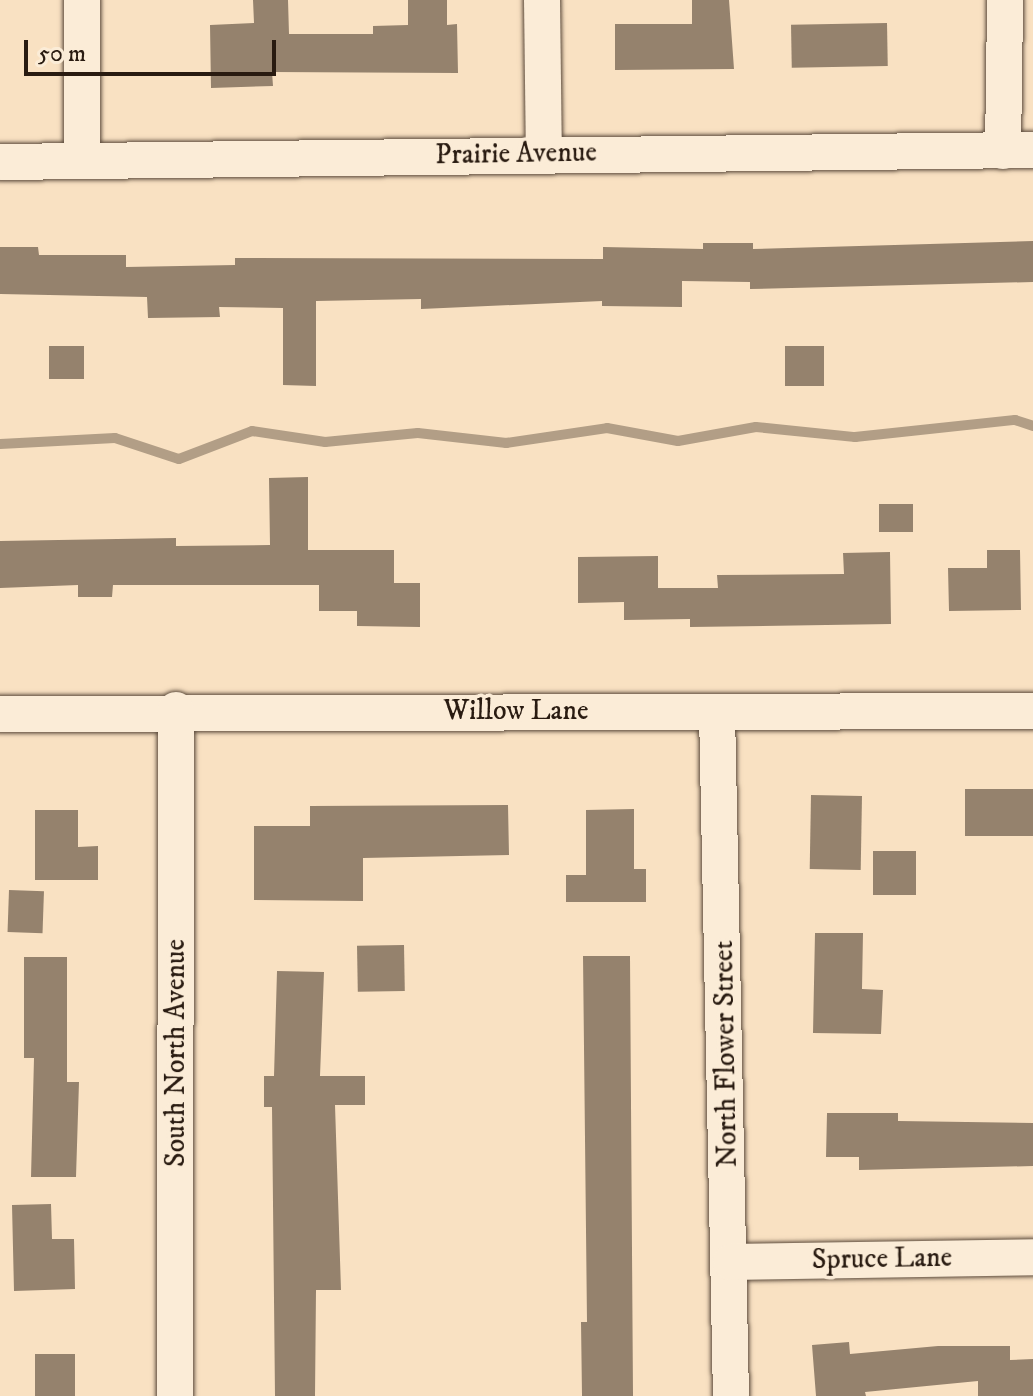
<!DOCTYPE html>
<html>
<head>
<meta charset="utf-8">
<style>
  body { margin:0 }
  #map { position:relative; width:1033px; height:1396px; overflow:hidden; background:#f9e1c2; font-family:"IM FELL DW Pica",serif }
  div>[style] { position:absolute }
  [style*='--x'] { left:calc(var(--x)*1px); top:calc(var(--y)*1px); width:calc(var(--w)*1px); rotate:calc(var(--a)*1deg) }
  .stream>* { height:10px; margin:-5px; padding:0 5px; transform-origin:5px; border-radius:5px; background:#b29e86 }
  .building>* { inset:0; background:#95826d; transform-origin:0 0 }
  .roads { filter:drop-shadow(0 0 2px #5d4c3d) drop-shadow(0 0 2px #5d4c3d) }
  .street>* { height:36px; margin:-18px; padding:0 18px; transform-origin:18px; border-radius:18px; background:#fbecd7 }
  span { translate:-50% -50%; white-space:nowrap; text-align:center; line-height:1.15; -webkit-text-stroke:7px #fbecd7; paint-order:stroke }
  .street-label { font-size:28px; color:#291b11 }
  .scale { position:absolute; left:24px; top:40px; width:252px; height:36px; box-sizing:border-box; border:4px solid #291b11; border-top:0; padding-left:10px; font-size:24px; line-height:28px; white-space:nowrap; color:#291b11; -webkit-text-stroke:6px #fbecd7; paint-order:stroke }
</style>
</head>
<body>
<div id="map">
  <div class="stream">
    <div style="--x:0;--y:444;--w:115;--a:-3"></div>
    <div style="--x:115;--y:438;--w:67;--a:18.2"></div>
    <div style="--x:179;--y:459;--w:78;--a:-21"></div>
    <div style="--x:252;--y:431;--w:74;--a:8.6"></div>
    <div style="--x:325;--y:442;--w:93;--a:-5.5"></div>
    <div style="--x:418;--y:433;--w:89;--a:6.5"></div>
    <div style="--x:506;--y:443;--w:102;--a:-8.4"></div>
    <div style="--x:607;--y:428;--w:72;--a:10.4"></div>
    <div style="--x:678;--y:441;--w:79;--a:-10.2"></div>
    <div style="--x:756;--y:427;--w:100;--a:5.8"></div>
    <div style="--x:855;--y:437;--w:161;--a:-6.1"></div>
    <div style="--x:1015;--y:420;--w:19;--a:18"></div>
  </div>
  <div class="building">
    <div style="clip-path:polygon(253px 0,288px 0,289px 34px,373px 34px,373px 26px,408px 25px,408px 0,447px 0,447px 25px,457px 24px,458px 73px,272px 72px,273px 86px,211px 88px,210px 25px,254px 23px)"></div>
    <div style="clip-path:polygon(692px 0,729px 0,734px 69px,615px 70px,615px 24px,692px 24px)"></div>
    <div style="left:887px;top:23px;width:43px;height:96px;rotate:89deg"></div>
    <div style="clip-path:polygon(1033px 241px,1033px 282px,750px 289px,750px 282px,682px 281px,682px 307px,602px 306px,602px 301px,421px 309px,421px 299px,316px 301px,316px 386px,283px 385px,283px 308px,219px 307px,220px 317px,148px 318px,147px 297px,0 294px,0 247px,38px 247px,39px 255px,126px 255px,126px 267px,235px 265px,235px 258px,603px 259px,603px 247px,703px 249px,703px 243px,753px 243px,753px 249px)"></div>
    <div style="left:49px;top:346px;width:35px;height:33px"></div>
    <div style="left:785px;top:346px;width:39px;height:40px"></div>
    <div style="clip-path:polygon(308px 477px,308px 550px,394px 550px,394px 583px,420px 583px,420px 627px,357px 626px,357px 611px,319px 611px,319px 585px,113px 585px,112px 597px,78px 597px,78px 585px,0 588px,0 541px,176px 538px,176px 546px,270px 545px,269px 478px)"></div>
    <div style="left:879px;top:504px;width:34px;height:28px"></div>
    <div style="clip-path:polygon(987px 550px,1020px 550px,1021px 610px,949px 611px,948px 568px,987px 568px)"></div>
    <div style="clip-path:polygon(890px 552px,891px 624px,690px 627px,690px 619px,624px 620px,624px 602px,578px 603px,578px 557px,658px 556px,658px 588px,718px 588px,717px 575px,844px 574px,843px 553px)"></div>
    <div style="left:1033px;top:789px;width:47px;height:68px;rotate:90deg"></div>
    <div style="left:811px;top:795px;width:51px;height:74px;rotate:1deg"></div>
    <div style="clip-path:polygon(508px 805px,509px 855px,363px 858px,363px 901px,254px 900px,254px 826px,310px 826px,310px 806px)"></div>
    <div style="clip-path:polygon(634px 809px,634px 869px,646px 869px,646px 902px,566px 902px,566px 875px,586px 875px,586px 810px)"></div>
    <div style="clip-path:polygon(35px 810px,78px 810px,78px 847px,98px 846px,98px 880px,35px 880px)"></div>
    <div style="left:873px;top:851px;width:43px;height:44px"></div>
    <div style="left:9px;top:890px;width:35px;height:42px;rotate:2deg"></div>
    <div style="clip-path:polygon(815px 933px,863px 933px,862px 989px,883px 990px,881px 1034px,813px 1033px)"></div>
    <div style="left:404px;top:945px;width:46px;height:47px;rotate:89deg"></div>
    <div style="clip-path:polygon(583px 956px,630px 956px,633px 1396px,582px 1396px,581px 1322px,587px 1322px)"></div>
    <div style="clip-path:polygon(24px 957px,67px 957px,67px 1082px,79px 1082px,76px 1177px,31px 1177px,34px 1058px,24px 1058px)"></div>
    <div style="clip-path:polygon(277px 971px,324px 972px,320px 1076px,365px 1076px,365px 1105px,335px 1105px,341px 1290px,316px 1290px,315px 1396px,275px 1396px,272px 1107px,264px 1107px,264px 1076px,274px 1076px)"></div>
    <div style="clip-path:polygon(827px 1113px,898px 1113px,898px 1121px,1033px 1123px,1033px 1166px,859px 1170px,859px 1157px,826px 1157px)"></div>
    <div style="clip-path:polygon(51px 1204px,52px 1239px,74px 1239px,75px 1289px,14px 1291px,12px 1205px)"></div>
    <div style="clip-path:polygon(849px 1342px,850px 1354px,938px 1346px,1010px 1346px,1010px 1360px,1033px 1359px,1033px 1396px,978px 1396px,978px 1381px,865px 1392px,866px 1396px,816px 1396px,812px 1345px)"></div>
    <div style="left:35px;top:1354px;width:40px;height:42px"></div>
  </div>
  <div class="roads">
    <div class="street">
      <div style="--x:542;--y:0;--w:153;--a:89.3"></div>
      <div style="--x:1003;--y:151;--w:151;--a:-89.2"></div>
      <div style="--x:82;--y:161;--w:161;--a:-90"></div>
      <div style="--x:0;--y:162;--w:1033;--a:-0.67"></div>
      <div style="--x:717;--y:712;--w:684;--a:88.83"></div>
      <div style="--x:0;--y:714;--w:1033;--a:-0.17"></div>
      <div style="--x:731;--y:1262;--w:302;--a:-0.9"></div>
      <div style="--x:175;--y:1396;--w:686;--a:-89.92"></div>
    </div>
  </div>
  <div class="street-label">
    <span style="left:516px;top:154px;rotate:-1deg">Prairie Avenue</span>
    <span style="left:516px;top:711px">Willow Lane</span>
    <span style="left:176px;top:1053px;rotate:-90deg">South North Avenue</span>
    <span style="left:726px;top:1054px;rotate:-91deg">North Flower Street</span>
    <span style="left:882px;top:1259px;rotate:-1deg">Spruce Lane</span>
  </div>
  <div class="scale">50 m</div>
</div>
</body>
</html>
